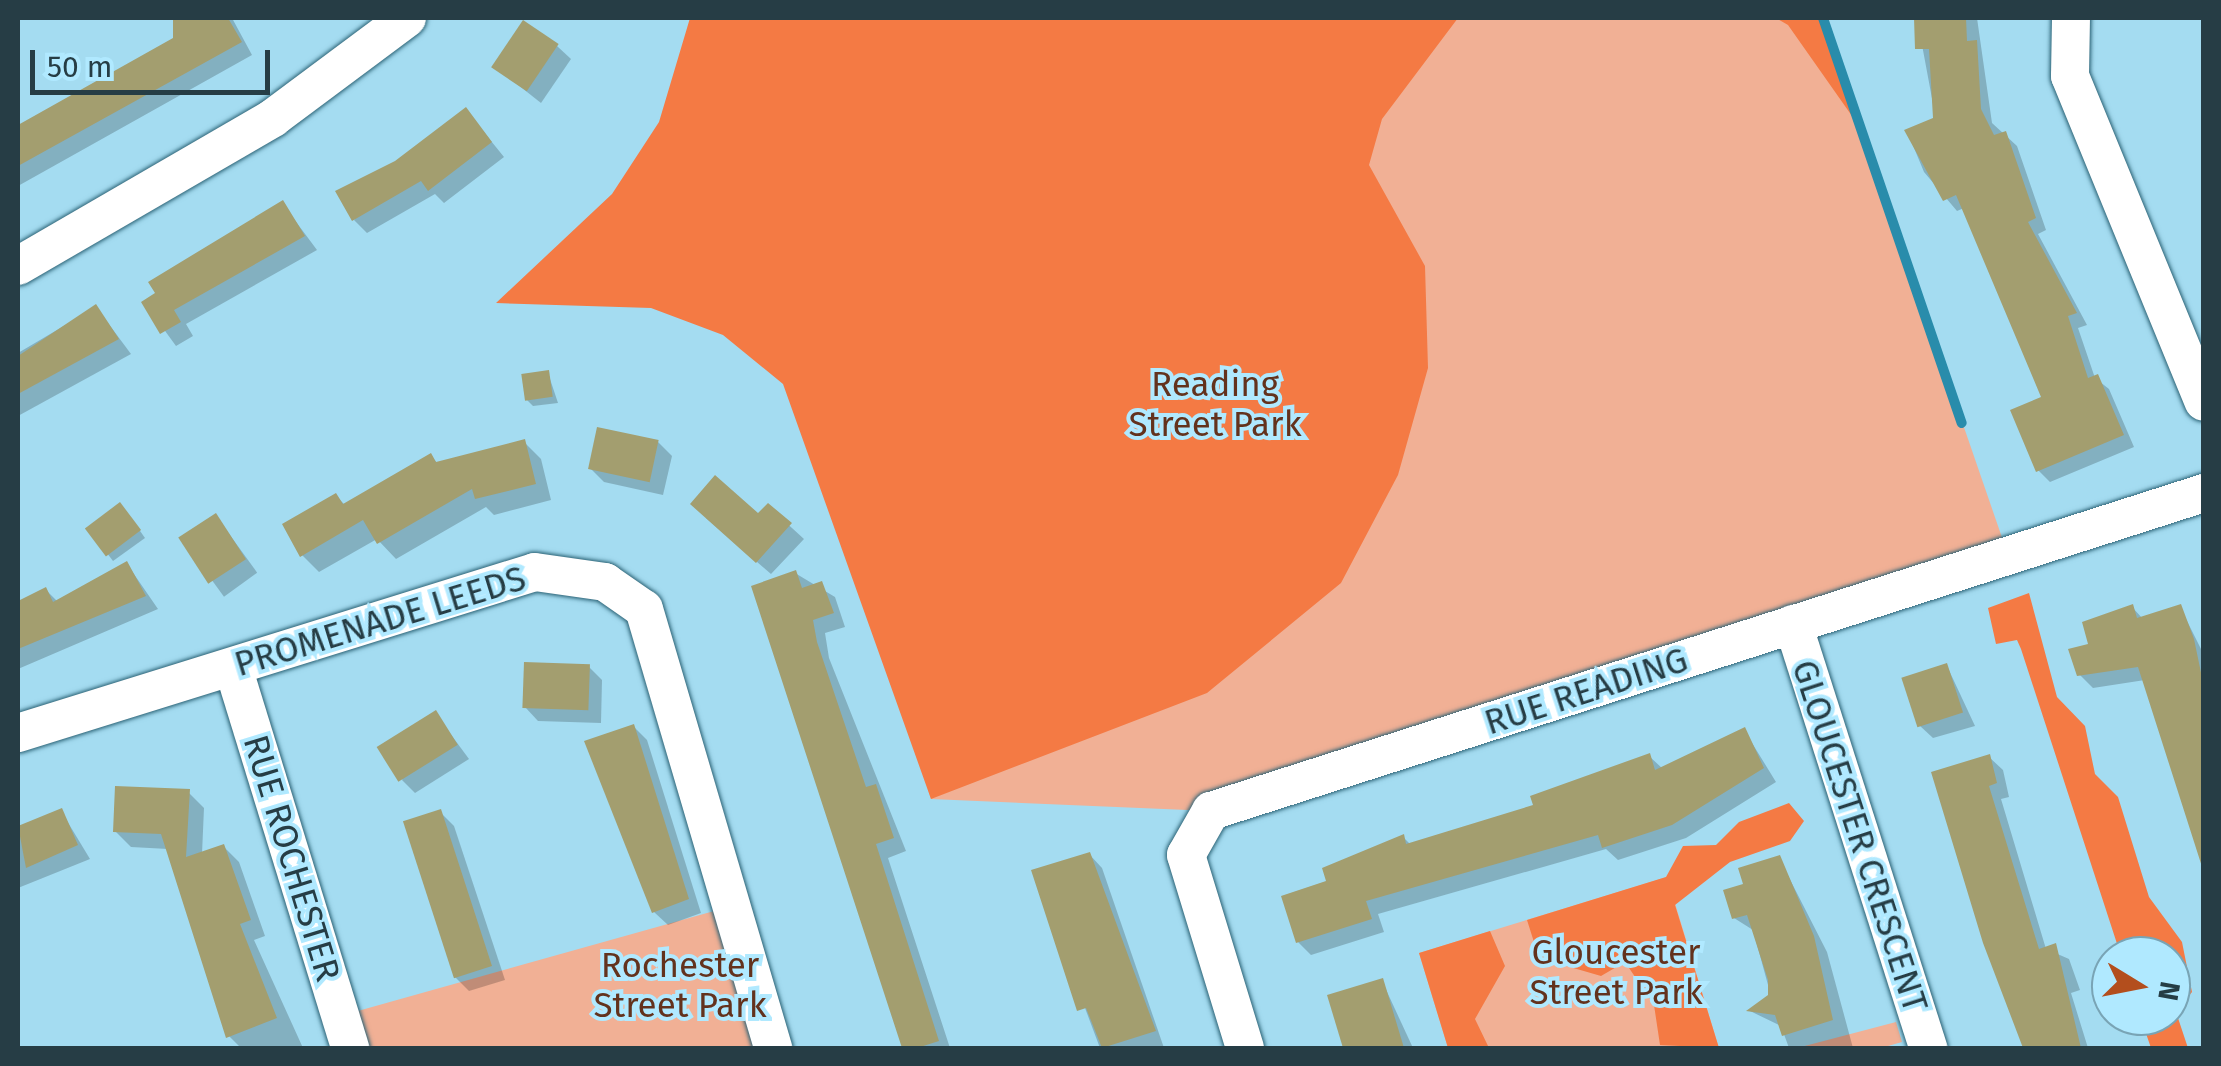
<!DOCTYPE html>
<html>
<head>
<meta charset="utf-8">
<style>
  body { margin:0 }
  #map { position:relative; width:2221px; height:1066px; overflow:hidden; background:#a4dcf1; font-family:"Fira Sans",sans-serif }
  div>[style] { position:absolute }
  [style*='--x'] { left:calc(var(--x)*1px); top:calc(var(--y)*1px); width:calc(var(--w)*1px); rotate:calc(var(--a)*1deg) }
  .green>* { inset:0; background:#f1b095 }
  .forest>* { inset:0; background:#f47a44 }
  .shadow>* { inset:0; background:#0003; transform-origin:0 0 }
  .stream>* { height:10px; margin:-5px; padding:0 5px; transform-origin:5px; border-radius:5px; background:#298cab }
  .building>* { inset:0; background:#a39e6f; transform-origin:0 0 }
  .roads { filter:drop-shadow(0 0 2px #2b6275) drop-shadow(0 0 2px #2b6275) }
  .minor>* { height:38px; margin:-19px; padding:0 19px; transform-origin:19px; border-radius:19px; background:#fff }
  span { translate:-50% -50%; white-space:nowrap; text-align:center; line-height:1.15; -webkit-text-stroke:8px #b0e9ff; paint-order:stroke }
  .park-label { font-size:35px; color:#63321d }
  .street-label { font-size:35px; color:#263d45 }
  .frame { position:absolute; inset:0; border:20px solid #263d45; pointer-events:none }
  .north { position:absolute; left:2091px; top:936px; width:100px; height:100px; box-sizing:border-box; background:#b0e9ff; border:2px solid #79a4b5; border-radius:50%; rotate:100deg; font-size:28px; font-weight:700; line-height:40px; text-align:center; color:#263d45 }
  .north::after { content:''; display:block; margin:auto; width:35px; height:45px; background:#b34e1d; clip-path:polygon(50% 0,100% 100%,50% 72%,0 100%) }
  .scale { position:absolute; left:30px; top:50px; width:240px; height:45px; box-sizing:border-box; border:5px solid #263d45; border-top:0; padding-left:12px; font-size:30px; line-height:35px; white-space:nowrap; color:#263d45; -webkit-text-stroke:8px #b0e9ff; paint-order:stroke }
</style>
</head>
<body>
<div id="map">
  <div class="green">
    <div style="clip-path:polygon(690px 18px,1823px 18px,2008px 555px,1211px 811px,931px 799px)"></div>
    <div style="clip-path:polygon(1667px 877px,1719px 1048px,1448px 1048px,1419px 953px)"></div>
    <div style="clip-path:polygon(732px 906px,773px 1048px,350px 1048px,340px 1016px)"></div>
    <div style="clip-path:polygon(1896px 1022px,1902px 1042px,1881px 1048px,1797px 1048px)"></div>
  </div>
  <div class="forest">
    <div style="clip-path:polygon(690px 18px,1458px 18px,1382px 119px,1369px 165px,1425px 266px,1428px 368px,1398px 475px,1341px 583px,1207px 693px,931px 799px,783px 384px,723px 335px,651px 308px,496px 303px,612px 194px,659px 122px)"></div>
    <div style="clip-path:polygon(1776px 18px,1823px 18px,1859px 126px,1788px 25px)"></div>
    <div style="clip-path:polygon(2029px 593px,2057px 697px,2085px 726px,2095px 774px,2118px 797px,2149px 897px,2182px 942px,2192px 992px,2176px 1012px,2188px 1048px,2151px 1048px,2140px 1016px,2171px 1016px,2171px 956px,2121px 956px,2021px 649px,2017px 640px,1996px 644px,1988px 608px)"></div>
    <div style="clip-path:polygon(1789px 803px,1804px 821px,1790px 841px,1730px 862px,1675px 905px,1719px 1048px,1660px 1045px,1654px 1005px,1625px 962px,1601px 976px,1539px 958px,1527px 920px,1666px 877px,1683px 846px,1716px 845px,1739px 822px)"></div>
    <div style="clip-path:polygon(1490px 931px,1505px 966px,1475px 1019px,1489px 1048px,1448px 1048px,1419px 953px)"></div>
  </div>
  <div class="shadow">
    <div style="clip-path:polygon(176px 18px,232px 18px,252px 55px,18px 186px,18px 127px,175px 40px)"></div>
    <div style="clip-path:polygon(1917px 18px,1977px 18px,1992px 123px,2017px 146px,2046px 230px,2038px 234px,2087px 325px,2078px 328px,2095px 378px,2109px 389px,2134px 447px,2050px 482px,2038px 470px,2045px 398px,1964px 208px,1957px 211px,1924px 172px,1907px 131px,1936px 120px)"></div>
    <div style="clip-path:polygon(557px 46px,571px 59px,541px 103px,494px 66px)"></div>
    <div style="clip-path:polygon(466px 110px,504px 157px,444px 203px,435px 194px,367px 233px,354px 220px,397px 163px)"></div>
    <div style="clip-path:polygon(282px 203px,317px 250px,186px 324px,193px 336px,176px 346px,144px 302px)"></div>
    <div style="clip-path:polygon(96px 307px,131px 354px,18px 416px,18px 353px)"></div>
    <div style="clip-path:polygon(548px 373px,558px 403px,533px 406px,527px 400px)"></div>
    <div style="clip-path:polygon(524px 442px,541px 459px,551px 500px,494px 515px,486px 507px,396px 559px,377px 539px,319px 572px,302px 555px,336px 496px,345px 505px,431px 456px,438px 464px)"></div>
    <div style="clip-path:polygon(658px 442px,672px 456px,663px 495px,604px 482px,591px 469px)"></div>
    <div style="clip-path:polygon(768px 506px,804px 539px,771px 574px,706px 518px,759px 517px)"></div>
    <div style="clip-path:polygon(126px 511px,145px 538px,113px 561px,88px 528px)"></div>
    <div style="left:216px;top:516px;width:70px;height:41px;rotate:54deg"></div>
    <div style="clip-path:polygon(127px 564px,158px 609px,18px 669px,18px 604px,46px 590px,58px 602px)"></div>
    <div style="clip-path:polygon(795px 573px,835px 597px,845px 627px,825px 633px,829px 658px,906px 851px,888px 858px,950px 1048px,904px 1048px,754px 588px)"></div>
    <div style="clip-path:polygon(2132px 607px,2143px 619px,2180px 607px,2204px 655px,2204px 871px,2145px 680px,2093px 688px,2079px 674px,2091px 646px)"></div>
    <div style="clip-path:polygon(1947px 666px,1975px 726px,1933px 738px,1919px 725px)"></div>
    <div style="clip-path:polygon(589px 667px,602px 680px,601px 723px,538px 721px,525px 707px)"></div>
    <div style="clip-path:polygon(435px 713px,469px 759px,415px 793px,402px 780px)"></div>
    <div style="clip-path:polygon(634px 727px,647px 740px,701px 913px,668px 925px,654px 912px)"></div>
    <div style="clip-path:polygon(1744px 730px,1776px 782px,1686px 838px,1618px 860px,1606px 849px,1378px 914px,1384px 932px,1311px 955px,1298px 942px,1329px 883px,1403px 837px,1411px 845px,1536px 807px,1649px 756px,1663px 769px)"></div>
    <div style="clip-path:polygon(1989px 757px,2003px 770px,2009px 797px,2001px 799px,2046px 949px,2069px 959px,2080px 990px,2071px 993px,2088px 1048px,2029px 1048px,1935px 773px)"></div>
    <div style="clip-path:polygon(188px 792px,204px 808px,202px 854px,224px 847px,239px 862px,265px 936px,254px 940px,303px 1048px,241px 1048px,229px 1036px,168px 849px,131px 847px,115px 831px)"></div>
    <div style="clip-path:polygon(61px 811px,90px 859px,18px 888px,18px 829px)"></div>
    <div style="clip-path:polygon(440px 812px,454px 826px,505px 980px,469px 991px,455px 977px)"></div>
    <div style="clip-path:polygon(1089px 854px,1102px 868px,1164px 1048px,1100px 1048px,1034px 872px)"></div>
    <div style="clip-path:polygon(1779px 858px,1827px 952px,1853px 1048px,1789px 1048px,1781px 1026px,1750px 1011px,1771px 996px,1753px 930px,1734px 918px,1746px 886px)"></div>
    <div style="clip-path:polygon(1382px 981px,1413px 1048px,1346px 1048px,1330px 997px)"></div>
  </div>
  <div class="stream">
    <div style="--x:1823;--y:18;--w:428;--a:71.1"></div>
  </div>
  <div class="building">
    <div style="clip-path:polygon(173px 18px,228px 18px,242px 42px,18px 166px,18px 125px,173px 38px)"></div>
    <div style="clip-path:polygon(1914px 18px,1966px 18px,1967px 41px,1977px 40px,1981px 109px,1994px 135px,2006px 131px,2036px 218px,2028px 222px,2077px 313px,2068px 316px,2088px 378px,2098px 374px,2124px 435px,2036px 472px,2010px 410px,2041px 397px,1956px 195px,1943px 201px,1904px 130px,1933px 118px,1929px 49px,1915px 49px)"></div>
    <div style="left:523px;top:20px;width:43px;height:57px;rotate:34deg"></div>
    <div style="clip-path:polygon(466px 107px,492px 142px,428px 191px,421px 181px,352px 221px,335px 191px,395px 161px)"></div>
    <div style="clip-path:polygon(283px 200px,305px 236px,174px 310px,181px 322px,160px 334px,141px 302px,155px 293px,148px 282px)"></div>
    <div style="clip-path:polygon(96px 304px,119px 339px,18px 394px,18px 356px)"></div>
    <div style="left:549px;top:370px;width:27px;height:28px;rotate:82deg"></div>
    <div style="left:597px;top:427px;width:63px;height:43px;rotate:12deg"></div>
    <div style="clip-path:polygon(525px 439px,536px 484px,475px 499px,472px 489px,377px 544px,363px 520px,300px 557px,282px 524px,336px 493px,343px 504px,431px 453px,436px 462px)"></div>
    <div style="clip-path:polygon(715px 475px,758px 513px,768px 503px,792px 523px,756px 563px,690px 504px)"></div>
    <div style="left:120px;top:502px;width:35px;height:44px;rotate:53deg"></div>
    <div style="left:216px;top:513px;width:55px;height:45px;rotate:57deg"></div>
    <div style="clip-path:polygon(127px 561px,146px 596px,18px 649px,18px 601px,46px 587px,53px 602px)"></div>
    <div style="clip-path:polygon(796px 570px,802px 588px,822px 581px,834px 613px,813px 620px,817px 642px,866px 787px,876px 784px,894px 838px,876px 844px,939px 1041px,917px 1048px,902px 1048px,751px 586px)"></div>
    <div style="clip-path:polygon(2133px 604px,2137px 618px,2181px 604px,2194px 639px,2204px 687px,2204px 873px,2138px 667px,2077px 676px,2068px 649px,2088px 644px,2082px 622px)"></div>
    <div style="left:524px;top:662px;width:66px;height:46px;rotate:2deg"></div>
    <div style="left:1947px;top:663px;width:52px;height:48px;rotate:72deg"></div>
    <div style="left:436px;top:710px;width:41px;height:70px;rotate:58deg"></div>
    <div style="clip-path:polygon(634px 724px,689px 899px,652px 913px,584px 741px)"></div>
    <div style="clip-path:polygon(1745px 727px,1764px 768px,1672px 825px,1602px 848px,1598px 835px,1366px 901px,1372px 919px,1296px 943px,1281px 896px,1326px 881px,1322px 868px,1404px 834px,1406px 844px,1533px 805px,1530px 796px,1650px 753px,1655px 770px)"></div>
    <div style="clip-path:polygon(1990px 754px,1997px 783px,1989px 786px,2039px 949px,2056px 943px,2081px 1048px,2023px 1048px,1983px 943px,1931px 772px)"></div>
    <div style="clip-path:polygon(115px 786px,190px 789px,186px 857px,224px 844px,251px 920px,240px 924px,277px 1018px,226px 1038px,161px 834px,113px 832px)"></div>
    <div style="clip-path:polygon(62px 808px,78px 845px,26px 868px,18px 826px)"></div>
    <div style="left:441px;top:809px;width:165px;height:40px;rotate:72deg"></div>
    <div style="clip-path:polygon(1090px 852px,1156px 1031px,1102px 1048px,1086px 1008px,1077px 1011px,1031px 870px)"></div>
    <div style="clip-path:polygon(1780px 855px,1814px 936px,1833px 1020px,1782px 1036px,1775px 1015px,1746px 1011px,1768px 995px,1768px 980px,1747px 915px,1732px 919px,1723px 890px,1743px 884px,1738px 868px)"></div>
    <div style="clip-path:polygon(1383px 978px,1404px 1048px,1343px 1048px,1327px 995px)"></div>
  </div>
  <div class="roads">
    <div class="minor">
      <div style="--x:2071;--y:18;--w:58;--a:91"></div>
      <div style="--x:2070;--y:76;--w:352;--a:67.7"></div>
      <div style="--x:18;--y:266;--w:295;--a:-30.1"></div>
      <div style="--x:273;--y:118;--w:167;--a:-36.7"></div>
      <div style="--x:1793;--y:624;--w:445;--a:72.3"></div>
      <div style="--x:233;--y:667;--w:399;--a:72.9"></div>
      <div style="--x:18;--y:733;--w:541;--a:-17.3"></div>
      <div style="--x:535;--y:572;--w:71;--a:8.1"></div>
      <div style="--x:605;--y:582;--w:47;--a:34.7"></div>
      <div style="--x:644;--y:609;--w:458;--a:73.6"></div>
      <div style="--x:1245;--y:1048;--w:202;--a:-107"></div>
      <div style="--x:1186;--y:855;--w:51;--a:-60.4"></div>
      <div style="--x:1211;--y:811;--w:1043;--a:-17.76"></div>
    </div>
  </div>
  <div class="park-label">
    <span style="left:1215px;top:404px">Reading<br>Street Park</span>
    <span style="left:1616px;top:972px">Gloucester<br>Street Park</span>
    <span style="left:680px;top:985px">Rochester<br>Street Park</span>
  </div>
  <div class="street-label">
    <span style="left:380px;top:621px;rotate:-17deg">PROMENADE LEEDS</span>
    <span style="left:1586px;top:691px;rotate:-18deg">RUE READING</span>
    <span style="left:1860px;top:836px;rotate:72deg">GLOUCESTER CRESCENT</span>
    <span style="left:292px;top:858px;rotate:73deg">RUE ROCHESTER</span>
  </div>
  <div class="frame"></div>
  <div class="north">N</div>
  <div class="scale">50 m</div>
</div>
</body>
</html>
